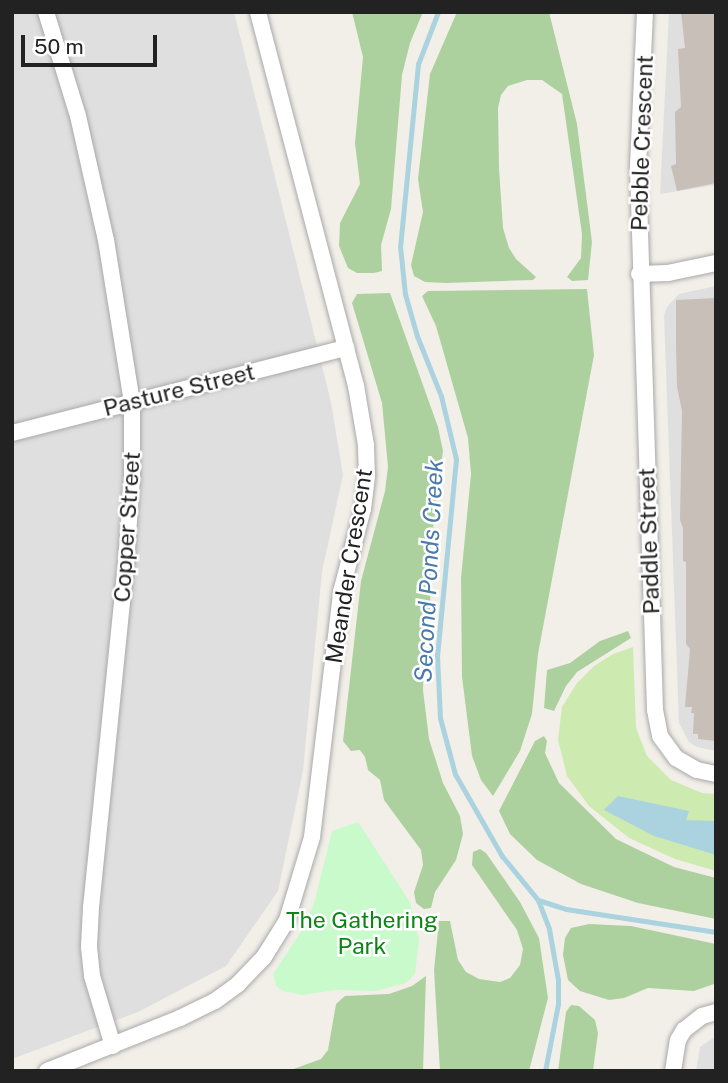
<!DOCTYPE html>
<html>
<head>
<meta charset="utf-8">
<style>
  body { margin:0 }
  #map { position:relative; width:728px; height:1083px; overflow:hidden; background:#f2efe9; font-family:"Public Sans",sans-serif }
  div>[style] { position:absolute }
  [style*='--x'] { left:calc(var(--x)*1px); top:calc(var(--y)*1px); width:calc(var(--w)*1px); rotate:calc(var(--a)*1deg) }
  .residential>* { inset:0; background:#e0dfdf }
  .grass>* { inset:0; background:#cdebb0 }
  .forest>* { inset:0; background:#add19e }
  .park>* { inset:0; background:#c8facc }
  .water>* { inset:0; background:#aad3df }
  .stream>* { height:5px; margin:-2.5px; padding:0 2.5px; transform-origin:2.5px; border-radius:2.5px; background:#aad3df }
  .building>* { inset:0; background:#c7bfb8 }
  .roads { filter:drop-shadow(0 0 2px #a9a9a9) drop-shadow(0 0 2px #a9a9a9) }
  .street>* { height:16px; margin:-8px; padding:0 8px; transform-origin:8px; border-radius:8px; background:#fff }
  span { translate:-50% -50%; white-space:nowrap; text-align:center; line-height:1.15; -webkit-text-stroke:5px #fff; paint-order:stroke }
  .street-label { font-size:23px; color:#222 }
  .park-label { font-size:23px; color:#0c8416 }
  .water-label { font-size:24px; color:#4a7aab; font-style:italic }
  .frame { position:absolute; inset:0; border:14px solid #222; pointer-events:none }
  .scale { position:absolute; left:21px; top:35px; width:136px; height:32px; box-sizing:border-box; border:4px solid #222; border-top:0; padding-left:9px; font-size:21px; line-height:24px; white-space:nowrap; color:#222; -webkit-text-stroke:5px #fff; paint-order:stroke }
</style>
</head>
<body>
<div id="map">
  <div class="residential">
    <div style="clip-path:polygon(12px 12px,234px 12px,331px 402px,343px 475px,322px 572px,303px 771px,278px 891px,226px 966px,138px 1012px,12px 1059px)"></div>
    <div style="clip-path:polygon(669px 12px,716px 12px,716px 185px,660px 194px)"></div>
    <div style="clip-path:polygon(716px 286px,716px 751px,697px 747px,689px 742px,679px 723px,664px 315px,667px 307px,679px 294px)"></div>
    <div style="clip-path:polygon(716px 1036px,716px 1071px,696px 1071px,700px 1047px)"></div>
  </div>
  <div class="grass">
    <div style="clip-path:polygon(633px 647px,636px 728px,647px 756px,671px 780px,702px 793px,716px 794px,716px 871px,675px 859px,629px 838px,589px 806px,567px 776px,558px 740px,562px 707px,577px 683px,594px 666px,613px 654px)"></div>
  </div>
  <div class="forest">
    <div style="clip-path:polygon(352px 12px,423px 12px,410px 43px,402px 75px,391px 209px,381px 245px,382px 271px,374px 273px,357px 273px,348px 268px,339px 246px,340px 223px,360px 184px,355px 143px,363px 57px)"></div>
    <div style="clip-path:polygon(457px 12px,549px 12px,577px 124px,592px 242px,588px 280px,572px 281px,567px 277px,581px 258px,582px 234px,562px 94px,542px 80px,527px 80px,508px 86px,501px 95px,498px 108px,499px 168px,503px 228px,509px 248px,516px 259px,536px 277px,533px 280px,446px 283px,425px 282px,414px 276px,411px 265px,423px 212px,418px 179px,430px 74px)"></div>
    <div style="clip-path:polygon(587px 289px,594px 355px,538px 654px,532px 714px,520px 751px,493px 796px,481px 780px,472px 756px,462px 677px,461px 578px,471px 474px,468px 438px,436px 326px,422px 296px,428px 291px)"></div>
    <div style="clip-path:polygon(390px 293px,438px 427px,443px 451px,431px 544px,430px 610px,425px 634px,423px 690px,429px 739px,443px 783px,460px 816px,463px 834px,456px 860px,435px 892px,431px 908px,424px 909px,416px 903px,414px 892px,423px 865px,421px 850px,384px 800px,380px 780px,368px 770px,365px 757px,360px 750px,351px 751px,343px 741px,361px 581px,385px 491px,388px 467px,382px 403px,352px 303px,357px 294px)"></div>
    <div style="clip-path:polygon(628px 631px,631px 638px,577px 672px,566px 686px,554px 711px,544px 708px,547px 670px,570px 663px,600px 641px)"></div>
    <div style="clip-path:polygon(544px 736px,547px 741px,545px 753px,559px 783px,616px 839px,674px 867px,716px 878px,716px 919px,638px 903px,581px 884px,537px 860px,510px 834px,499px 811px,535px 741px)"></div>
    <div style="clip-path:polygon(480px 849px,486px 853px,520px 902px,539px 938px,548px 998px,529px 1071px,440px 1071px,434px 970px,439px 921px,450px 921px,458px 960px,466px 972px,479px 979px,500px 982px,510px 978px,520px 965px,523px 949px,517px 930px,472px 865px,473px 852px)"></div>
    <div style="clip-path:polygon(589px 924px,631px 926px,716px 944px,716px 987px,714px 984px,694px 991px,648px 988px,624px 998px,609px 1000px,580px 991px,568px 980px,563px 955px,565px 938px,571px 928px)"></div>
    <div style="clip-path:polygon(426px 976px,423px 1071px,288px 1071px,321px 1059px,328px 1050px,336px 1004px,345px 996px,389px 994px,412px 986px)"></div>
    <div style="clip-path:polygon(571px 1005px,579px 1006px,595px 1020px,598px 1033px,593px 1071px,558px 1071px,566px 1012px)"></div>
  </div>
  <div class="park">
    <div style="clip-path:polygon(358px 822px,410px 902px,419px 940px,415px 974px,406px 983px,375px 991px,336px 990px,302px 995px,283px 991px,276px 986px,273px 974px,304px 927px,315px 900px,332px 831px)"></div>
  </div>
  <div class="water">
    <div style="clip-path:polygon(618px 796px,689px 811px,686px 820px,716px 821px,716px 855px,654px 836px,604px 810px)"></div>
  </div>
  <div class="stream">
    <div style="--x:438;--y:12;--w:56;--a:111"></div>
    <div style="--x:418;--y:64;--w:183;--a:95.6"></div>
    <div style="--x:400;--y:246;--w:48;--a:84.1"></div>
    <div style="--x:405;--y:294;--w:44;--a:74.1"></div>
    <div style="--x:417;--y:336;--w:65;--a:68.2"></div>
    <div style="--x:441;--y:396;--w:65;--a:76.6"></div>
    <div style="--x:456;--y:459;--w:197;--a:95.5"></div>
    <div style="--x:437;--y:655;--w:63;--a:87.3"></div>
    <div style="--x:440;--y:718;--w:58;--a:75"></div>
    <div style="--x:455;--y:774;--w:95;--a:60.2"></div>
    <div style="--x:502;--y:856;--w:57;--a:50.7"></div>
    <div style="--x:538;--y:900;--w:31;--a:69"></div>
    <div style="--x:549;--y:929;--w:52;--a:80"></div>
    <div style="--x:558;--y:980;--w:24;--a:90"></div>
    <div style="--x:558;--y:1004;--w:68;--a:101"></div>
    <div style="--x:538;--y:900;--w:29;--a:18"></div>
    <div style="--x:566;--y:909;--w:152;--a:8.7"></div>
  </div>
  <div class="building">
    <div style="clip-path:polygon(681px 12px,716px 12px,716px 183px,677px 191px,671px 166px,676px 164px,675px 112px,681px 107px,678px 49px,685px 48px)"></div>
    <div style="clip-path:polygon(716px 298px,716px 741px,698px 739px,698px 734px,693px 734px,694px 713px,691px 713px,692px 707px,685px 707px,690px 649px,686px 644px,686px 562px,683px 561px,683px 528px,680px 520px,682px 411px,677px 387px,676px 345px,676px 300px)"></div>
  </div>
  <div class="roads">
    <div class="street">
      <div style="--x:46;--y:12;--w:109;--a:72.9"></div>
      <div style="--x:78;--y:116;--w:127;--a:77.3"></div>
      <div style="--x:106;--y:240;--w:164;--a:80.9"></div>
      <div style="--x:132;--y:402;--w:76;--a:90"></div>
      <div style="--x:132;--y:478;--w:85;--a:94"></div>
      <div style="--x:126;--y:563;--w:346;--a:95.8"></div>
      <div style="--x:91;--y:907;--w:40;--a:92.9"></div>
      <div style="--x:89;--y:947;--w:29;--a:84"></div>
      <div style="--x:92;--y:976;--w:73;--a:73.3"></div>
      <div style="--x:645;--y:12;--w:156;--a:92.6"></div>
      <div style="--x:638;--y:168;--w:542;--a:88.2"></div>
      <div style="--x:655;--y:710;--w:26;--a:79"></div>
      <div style="--x:660;--y:736;--w:27;--a:54"></div>
      <div style="--x:676;--y:758;--w:24;--a:30"></div>
      <div style="--x:697;--y:770;--w:19;--a:12"></div>
      <div style="--x:639;--y:274;--w:29;--a:-2"></div>
      <div style="--x:668;--y:273;--w:49;--a:-11.8"></div>
      <div style="--x:12;--y:433;--w:345;--a:-14.3"></div>
      <div style="--x:47;--y:1071;--w:143;--a:-21.7"></div>
      <div style="--x:180;--y:1018;--w:39;--a:-26"></div>
      <div style="--x:215;--y:1001;--w:29;--a:-36"></div>
      <div style="--x:238;--y:984;--w:37;--a:-46"></div>
      <div style="--x:264;--y:957;--w:44;--a:-58.1"></div>
      <div style="--x:287;--y:920;--w:87;--a:-73.2"></div>
      <div style="--x:312;--y:837;--w:247;--a:-83.2"></div>
      <div style="--x:341;--y:592;--w:86;--a:-75.2"></div>
      <div style="--x:363;--y:509;--w:33;--a:-83"></div>
      <div style="--x:367;--y:476;--w:31;--a:-92"></div>
      <div style="--x:366;--y:445;--w:60;--a:-99.6"></div>
      <div style="--x:356;--y:386;--w:387;--a:-104.7"></div>
      <div style="--x:673;--y:1071;--w:31;--a:-81"></div>
      <div style="--x:678;--y:1040;--w:12;--a:-59"></div>
      <div style="--x:684;--y:1030;--w:23;--a:-38"></div>
      <div style="--x:702;--y:1016;--w:15;--a:-16"></div>
    </div>
  </div>
  <div class="street-label">
    <span style="left:642px;top:143px;rotate:-88deg">Pebble Crescent</span>
    <span style="left:179px;top:390px;rotate:-14deg">Pasture Street</span>
    <span style="left:127px;top:527px;rotate:-86deg">Copper Street</span>
    <span style="left:649px;top:541px;rotate:-92deg">Paddle Street</span>
    <span style="left:349px;top:566px;rotate:-81deg">Meander Crescent</span>
  </div>
  <div class="park-label">
    <span style="left:362px;top:933px">The Gathering<br>Park</span>
  </div>
  <div class="water-label">
    <span style="left:429px;top:571px;rotate:-87deg">Second Ponds Creek</span>
  </div>
  <div class="frame"></div>
  <div class="scale">50 m</div>
</div>
</body>
</html>
